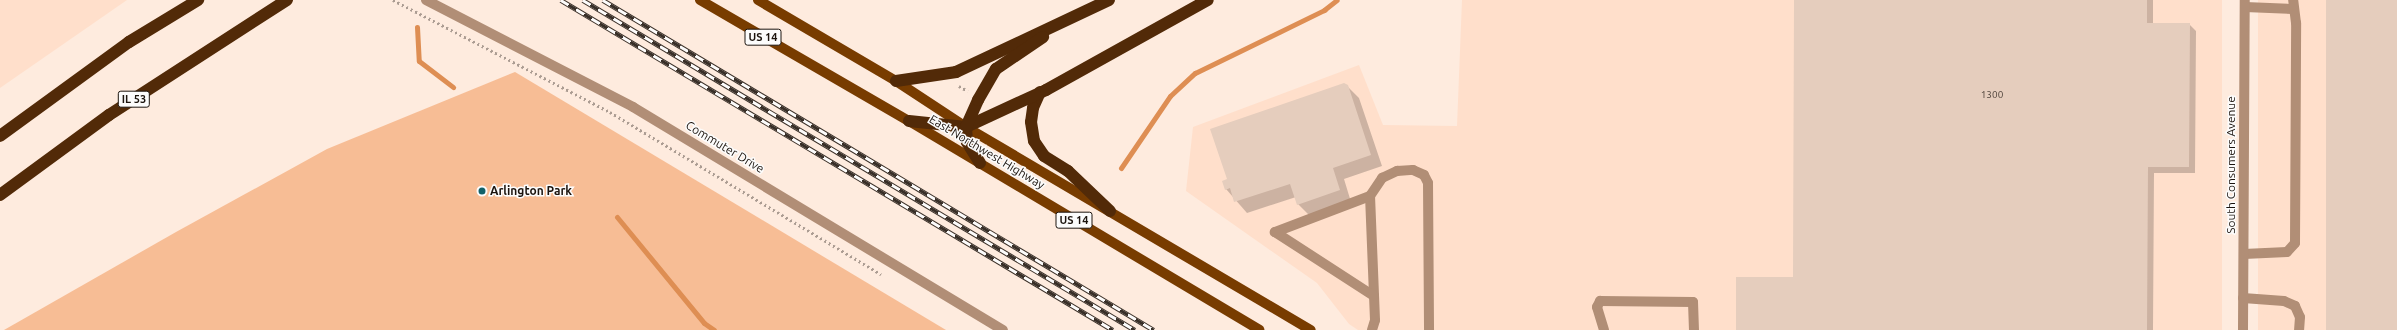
<!DOCTYPE html>
<html>
<head>
<meta charset="utf-8">
<style>
  body { margin:0 }
  #map { position:relative; width:2397px; height:330px; overflow:hidden; background:#feebde; font-family:Ubuntu,sans-serif }
  div>[style] { position:absolute }
  [style*='--x'] { left:calc(var(--x)*1px); top:calc(var(--y)*1px); width:calc(var(--w)*1px); rotate:calc(var(--a)*1deg) }
  .built>* { inset:0; background:#ffdfcb; transform-origin:0 0 }
  .green>* { inset:0; background:#f7bd95 }
  .shadow>* { inset:0; background:#0003 }
  .stream>* { height:5px; margin:-2.5px; padding:0 2.5px; transform-origin:2.5px; border-radius:2.5px; background:#de8e53 }
  .building>* { inset:0; background:#e5cdbd; transform-origin:0 0 }
  .path>* { height:2.5px; margin-top:-1.25px; transform-origin:0; background:repeating-linear-gradient(90deg,#ab9c92 0 2px,transparent 0 5px) }
  .minor>* { height:10px; margin:-5px; padding:0 5px; transform-origin:5px; border-radius:5px; background:#b18e76 }
  .major>* { height:10px; margin:-5px; padding:0 5px; transform-origin:5px; border-radius:5px; background:#783c00 }
  .highway>* { height:12px; margin:-6px; padding:0 6px; transform-origin:6px; border-radius:6px; background:#522a08 }
  .rail>* { height:4.5px; margin-top:-2.25px; transform-origin:0; background:repeating-linear-gradient(90deg,#fcfcfc 0 9px,#382f28 0 18px); box-sizing:border-box; border-block:1px solid #382f28 }
  .dots>* { width:11px; height:11px; translate:-50% -50%; box-sizing:border-box; border:2px solid #fcfcfc; border-radius:50% }
  span { translate:-50% -50%; white-space:nowrap; text-align:center; line-height:1.15; -webkit-text-stroke:3px #fcfcfc; paint-order:stroke }
  .number-label { font-size:10px; color:#4e423a }
  .number-label span { -webkit-text-stroke-width:0 }
  .shield-label span { padding:1px 3px; background:#fcfcfc; border:1px solid; border-radius:3px; -webkit-text-stroke-width:0 }
  .shield-label { font-size:11px; color:#1c140e; font-weight:700 }
  .street-label { font-size:12px; color:#1c140e }
  .poi-label { font-size:12px; color:#1c140e; font-weight:700 }
  .left { translate:0 -50%; text-align:left }
</style>
</head>
<body>
<div id="map">
  <div class="built">
    <div style="clip-path:polygon(0 0,127px 0,0 88px)"></div>
    <div style="clip-path:polygon(1462px 0,2222px 0,2222px 330px,1358px 330px,1349px 324px,1317px 283px,1186px 191px,1193px 127px,1359px 65px,1383px 125px,1457px 126px)"></div>
    <div style="left:2258px;top:0;width:139px;height:330px"></div>
  </div>
  <div class="green">
    <div style="clip-path:polygon(515px 72px,946px 330px,4px 330px,176px 232px,327px 149px)"></div>
  </div>
  <div class="shadow">
    <div style="clip-path:polygon(1795px 0,2153px 0,2153px 24px,2189px 24px,2196px 31px,2195px 173px,2154px 173px,2153px 330px,1737px 330px,1794px 278px)"></div>
    <div style="clip-path:polygon(1347px 86px,1359px 98px,1382px 166px,1344px 179px,1351px 202px,1310px 216px,1298px 204px,1296px 197px,1247px 213px,1226px 189px,1228px 180px)"></div>
  </div>
  <div class="stream">
    <div style="--x:417;--y:27;--w:34;--a:87"></div>
    <div style="--x:419;--y:61;--w:43;--a:37.4"></div>
    <div style="--x:1121;--y:168;--w:87;--a:-55.8"></div>
    <div style="--x:1170;--y:96;--w:34;--a:-43"></div>
    <div style="--x:1195;--y:73;--w:144;--a:-26"></div>
    <div style="--x:1324;--y:10;--w:16;--a:-38"></div>
    <div style="--x:617;--y:217;--w:137;--a:50.6"></div>
    <div style="--x:704;--y:323;--w:12;--a:35"></div>
  </div>
  <div class="building">
    <div style="clip-path:polygon(1794px 0,2147px 0,2147px 23px,2190px 23px,2189px 167px,2148px 167px,2147px 330px,1736px 330px,1736px 277px,1793px 277px)"></div>
    <div style="left:2326px;top:0;width:71px;height:330px"></div>
    <div style="clip-path:polygon(1344px 83px,1348px 85px,1371px 155px,1333px 168px,1340px 190px,1297px 205px,1290px 184px,1234px 202px,1230px 188px,1225px 190px,1222px 181px,1227px 179px,1210px 129px)"></div>
  </div>
  <div class="path">
    <div style="--x:393;--y:0;--w:244;--a:27.3"></div>
    <div style="--x:610;--y:112;--w:316;--a:30.9"></div>
    <div style="--x:959;--y:86;--w:10;--a:29"></div>
  </div>
  <div class="minor">
    <div style="--x:426;--y:0;--w:233;--a:27.3"></div>
    <div style="--x:633;--y:107;--w:432;--a:31.1"></div>
    <div style="--x:2245;--y:7;--w:48;--a:2.4"></div>
    <div style="--x:1370;--y:196;--w:22;--a:-56"></div>
    <div style="--x:1382;--y:178;--w:17;--a:-25"></div>
    <div style="--x:1397;--y:171;--w:16;--a:-4"></div>
    <div style="--x:1413;--y:170;--w:12;--a:24"></div>
    <div style="--x:1424;--y:175;--w:9;--a:63"></div>
    <div style="--x:1428;--y:183;--w:147;--a:89.6"></div>
    <div style="--x:2244;--y:254;--w:43;--a:-2.7"></div>
    <div style="--x:2287;--y:252;--w:12;--a:-48"></div>
    <div style="--x:2295;--y:243;--w:220;--a:-89.7"></div>
    <div style="--x:2296;--y:23;--w:23;--a:-97"></div>
    <div style="--x:2243;--y:298;--w:41;--a:4.2"></div>
    <div style="--x:2284;--y:301;--w:12;--a:24"></div>
    <div style="--x:2295;--y:306;--w:12;--a:66"></div>
    <div style="--x:2300;--y:317;--w:13;--a:94"></div>
    <div style="--x:1372;--y:330;--w:10;--a:-73"></div>
    <div style="--x:1375;--y:320;--w:124;--a:-92.3"></div>
    <div style="--x:1370;--y:196;--w:102;--a:159.2"></div>
    <div style="--x:1275;--y:232;--w:118;--a:32.9"></div>
    <div style="--x:1604;--y:330;--w:24;--a:-107"></div>
    <div style="--x:1597;--y:307;--w:7;--a:-63"></div>
    <div style="--x:1600;--y:301;--w:93;--a:0.6"></div>
    <div style="--x:1693;--y:302;--w:28;--a:88"></div>
    <div style="--x:2243;--y:330;--w:330;--a:-89.7"></div>
  </div>
  <div class="major">
    <div style="--x:700;--y:0;--w:241;--a:30.1"></div>
    <div style="--x:909;--y:121;--w:408;--a:30.8"></div>
    <div style="--x:758;--y:0;--w:160;--a:30.4"></div>
    <div style="--x:896;--y:81;--w:84;--a:33.3"></div>
    <div style="--x:966;--y:127;--w:400;--a:30.5"></div>
  </div>
  <div class="highway">
    <div style="--x:896;--y:81;--w:61;--a:-8.5"></div>
    <div style="--x:956;--y:72;--w:169;--a:-25.2"></div>
    <div style="--x:1040;--y:92;--w:17;--a:114"></div>
    <div style="--x:1033;--y:108;--w:14;--a:98"></div>
    <div style="--x:1031;--y:122;--w:19;--a:81"></div>
    <div style="--x:1034;--y:141;--w:18;--a:56"></div>
    <div style="--x:1044;--y:156;--w:28;--a:32"></div>
    <div style="--x:1068;--y:171;--w:58;--a:43.6"></div>
    <div style="--x:909;--y:121;--w:57;--a:6"></div>
    <div style="--x:966;--y:127;--w:88;--a:-24.8"></div>
    <div style="--x:1046;--y:90;--w:185;--a:-29.1"></div>
    <div style="--x:0;--y:136;--w:160;--a:-36.1"></div>
    <div style="--x:129;--y:42;--w:81;--a:-31.3"></div>
    <div style="--x:980;--y:163;--w:25;--a:-122"></div>
    <div style="--x:967;--y:142;--w:15;--a:-94"></div>
    <div style="--x:966;--y:127;--w:30;--a:-66"></div>
    <div style="--x:978;--y:100;--w:36;--a:-60"></div>
    <div style="--x:996;--y:69;--w:57;--a:-34.2"></div>
    <div style="--x:0;--y:195;--w:135;--a:-36.3"></div>
    <div style="--x:109;--y:115;--w:212;--a:-32.9"></div>
  </div>
  <div class="rail">
    <div style="--x:561;--y:0;--w:643;--a:30.87"></div>
    <div style="--x:583;--y:0;--w:643;--a:30.87"></div>
    <div style="--x:603;--y:0;--w:642;--a:30.92"></div>
  </div>
  <div class="dots">
    <div style="left:482px;top:191px;background:#116169"></div>
  </div>
  <div class="number-label">
    <span style="left:1992px;top:95px">1300</span>
  </div>
  <div class="shield-label">
    <span style="left:763px;top:37px">US 14</span>
    <span style="left:134px;top:99px">IL 53</span>
    <span style="left:1074px;top:220px">US 14</span>
  </div>
  <div class="street-label">
    <span style="left:725px;top:147px;rotate:31deg">Commuter Drive</span>
    <span style="left:987px;top:152px;rotate:31deg">East Northwest Highway</span>
    <span style="left:2231px;top:165px;rotate:-90deg">South Consumers Avenue</span>
  </div>
  <div class="poi-label">
    <span class="left" style="left:490px;top:191px">Arlington Park</span>
  </div>
</div>
</body>
</html>
